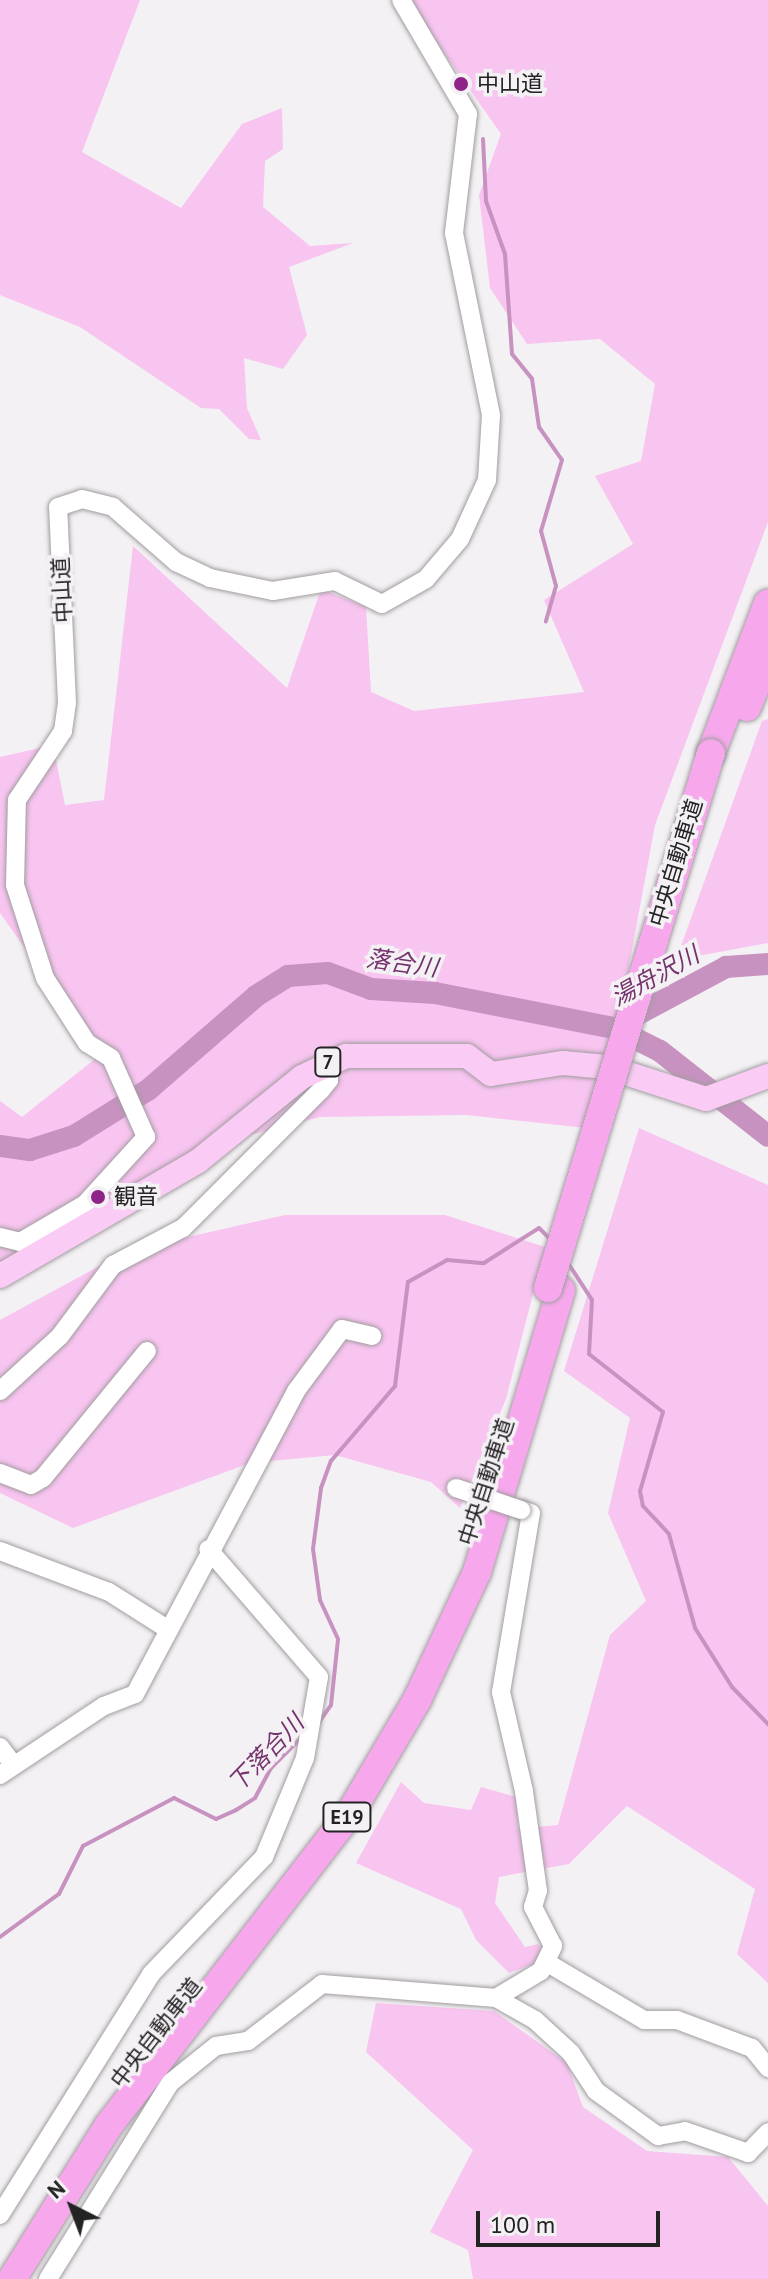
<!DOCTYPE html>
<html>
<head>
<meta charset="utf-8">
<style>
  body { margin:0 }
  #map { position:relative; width:768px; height:2279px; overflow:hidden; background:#f4f1f4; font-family:"PT Sans","Noto Sans JP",sans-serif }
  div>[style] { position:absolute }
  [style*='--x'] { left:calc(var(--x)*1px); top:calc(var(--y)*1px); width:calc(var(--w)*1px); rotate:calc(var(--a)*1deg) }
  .green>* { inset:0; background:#f8c4f0 }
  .stream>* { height:4px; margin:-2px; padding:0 2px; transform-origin:2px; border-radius:2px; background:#c792c0 }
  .river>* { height:22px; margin:-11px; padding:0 11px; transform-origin:11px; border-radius:11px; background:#c792c0 }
  .roads { filter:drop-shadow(0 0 2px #a19da0) drop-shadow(0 0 2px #a19da0) }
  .minor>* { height:18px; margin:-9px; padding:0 9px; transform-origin:9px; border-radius:9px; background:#fff }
  .major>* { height:24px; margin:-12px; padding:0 12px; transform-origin:12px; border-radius:12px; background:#facbf4 }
  .highway>* { height:28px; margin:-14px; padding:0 14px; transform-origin:14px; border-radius:14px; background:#f7a8ed }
  .bridges { filter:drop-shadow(0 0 2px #a19da0) drop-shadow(0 0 2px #a19da0) }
  .minor-bridge>* { height:18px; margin:-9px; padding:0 9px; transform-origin:9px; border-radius:9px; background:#fff }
  .highway-bridge>* { height:28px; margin:-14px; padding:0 14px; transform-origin:14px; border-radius:14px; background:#f7a8ed }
  .dots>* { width:22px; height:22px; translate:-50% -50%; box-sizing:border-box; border:4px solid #f4f1f4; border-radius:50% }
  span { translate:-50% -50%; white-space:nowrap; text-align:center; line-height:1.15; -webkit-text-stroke:7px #f4f1f4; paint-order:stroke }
  .shield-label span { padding:2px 6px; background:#f4f1f4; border:2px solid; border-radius:6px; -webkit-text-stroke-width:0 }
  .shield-label { font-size:20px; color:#242324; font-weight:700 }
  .poi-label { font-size:22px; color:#242324 }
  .left { translate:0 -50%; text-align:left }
  .street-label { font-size:22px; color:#242324 }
  .water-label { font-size:24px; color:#74336d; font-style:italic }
  .north { position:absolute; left:32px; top:2167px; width:80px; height:80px; -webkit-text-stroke:6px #f4f1f4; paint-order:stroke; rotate:318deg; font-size:22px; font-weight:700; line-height:32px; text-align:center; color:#242324 }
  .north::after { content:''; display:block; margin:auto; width:28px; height:36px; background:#242324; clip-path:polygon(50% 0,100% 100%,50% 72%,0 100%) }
  .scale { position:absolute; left:476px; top:2211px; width:184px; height:36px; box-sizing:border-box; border:4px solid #242324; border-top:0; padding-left:10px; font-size:24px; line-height:28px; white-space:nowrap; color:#242324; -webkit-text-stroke:6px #f4f1f4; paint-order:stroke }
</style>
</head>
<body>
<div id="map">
  <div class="green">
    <div style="clip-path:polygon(0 0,140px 0,82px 152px,181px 208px,242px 124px,282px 108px,283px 149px,265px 161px,263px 207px,310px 246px,353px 243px,289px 267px,307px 335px,283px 369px,244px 358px,247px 408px,261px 440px,249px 439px,219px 409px,201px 408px,80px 327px,0 295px)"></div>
    <div style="clip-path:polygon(407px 0,768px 0,768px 522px,655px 825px,606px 1091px,586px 1128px,466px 1115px,320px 1117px,199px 1148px,0 1265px,0 1101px,22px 1117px,100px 1055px,0 913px,0 757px,53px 745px,65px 805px,104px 800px,133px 546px,287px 688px,321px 589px,366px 607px,371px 692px,414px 711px,584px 692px,544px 600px,633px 544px,595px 476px,641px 461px,655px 384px,600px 339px,527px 344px,490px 288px,479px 195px,501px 134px)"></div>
    <div style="clip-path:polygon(768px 719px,768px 943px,676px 960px,762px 721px)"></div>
    <div style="clip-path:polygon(639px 1128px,768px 1185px,768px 1983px,737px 1954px,755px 1889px,627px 1806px,569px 1864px,499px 1877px,495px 1903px,525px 1947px,538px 1944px,544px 1951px,539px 1962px,509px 1973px,476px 1940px,461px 1909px,356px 1863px,401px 1782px,424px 1803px,471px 1810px,481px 1787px,516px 1797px,518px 1829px,558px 1825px,610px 1635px,646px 1601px,608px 1513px,630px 1418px,564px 1371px)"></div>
    <div style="clip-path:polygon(285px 1215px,445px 1215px,545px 1247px,506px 1399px,460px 1508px,431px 1482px,335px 1455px,250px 1463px,73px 1528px,0 1493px,0 1320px,127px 1251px)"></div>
    <div style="clip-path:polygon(376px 2003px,494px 2011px,567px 2063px,583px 2107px,647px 2151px,728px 2157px,768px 2206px,768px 2279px,473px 2279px,468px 2250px,430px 2232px,473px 2150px,366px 2052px)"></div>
  </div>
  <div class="stream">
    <div style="--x:483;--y:139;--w:62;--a:87.2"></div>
    <div style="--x:486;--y:201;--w:56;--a:70.3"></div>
    <div style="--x:505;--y:254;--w:100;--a:86"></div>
    <div style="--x:512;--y:354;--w:32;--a:51"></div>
    <div style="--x:532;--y:379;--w:49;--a:81.7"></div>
    <div style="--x:539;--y:427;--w:40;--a:55.1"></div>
    <div style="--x:562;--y:460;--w:74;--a:106.5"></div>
    <div style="--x:541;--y:531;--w:57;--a:74.7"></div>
    <div style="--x:556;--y:586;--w:37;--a:106"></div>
    <div style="--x:568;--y:1263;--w:44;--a:57"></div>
    <div style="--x:592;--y:1300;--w:54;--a:93.2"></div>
    <div style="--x:589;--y:1354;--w:94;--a:38.1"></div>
    <div style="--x:663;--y:1412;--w:82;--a:106.2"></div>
    <div style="--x:640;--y:1491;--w:15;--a:79"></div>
    <div style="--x:643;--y:1506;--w:38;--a:47"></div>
    <div style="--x:669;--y:1534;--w:98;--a:74.5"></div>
    <div style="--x:695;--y:1628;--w:70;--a:57.9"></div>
    <div style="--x:732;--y:1687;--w:52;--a:45.8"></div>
    <div style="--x:317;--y:1725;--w:24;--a:-55"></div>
    <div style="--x:331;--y:1705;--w:66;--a:-83.9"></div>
    <div style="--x:338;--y:1639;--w:43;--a:-114.8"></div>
    <div style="--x:320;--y:1600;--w:51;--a:-97.8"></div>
    <div style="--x:313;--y:1549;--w:62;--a:-82.5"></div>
    <div style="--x:321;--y:1488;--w:29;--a:-70"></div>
    <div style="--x:331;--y:1461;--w:99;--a:-49.5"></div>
    <div style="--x:395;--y:1386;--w:105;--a:-82.9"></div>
    <div style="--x:408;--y:1282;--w:45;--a:-29.4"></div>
    <div style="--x:447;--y:1260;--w:37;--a:5"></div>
    <div style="--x:484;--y:1263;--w:65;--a:-32.5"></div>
    <div style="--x:539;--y:1228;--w:17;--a:45"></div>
    <div style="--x:0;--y:1937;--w:73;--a:-36.1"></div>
    <div style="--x:59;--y:1894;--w:54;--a:-63.4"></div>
    <div style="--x:83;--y:1846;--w:103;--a:-27.8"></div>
    <div style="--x:174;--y:1798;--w:47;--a:26.6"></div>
    <div style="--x:216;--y:1819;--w:22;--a:-24"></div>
    <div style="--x:236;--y:1810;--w:22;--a:-32"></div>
    <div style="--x:255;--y:1798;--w:34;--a:-62"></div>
    <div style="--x:271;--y:1768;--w:42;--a:-45"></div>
  </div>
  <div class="river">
    <div style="--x:625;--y:1021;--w:115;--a:-28.1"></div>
    <div style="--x:726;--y:967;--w:42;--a:-4.1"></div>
    <div style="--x:0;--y:1146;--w:30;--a:8"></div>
    <div style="--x:30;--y:1150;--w:46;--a:-17.7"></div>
    <div style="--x:74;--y:1136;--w:87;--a:-31.9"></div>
    <div style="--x:148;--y:1090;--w:143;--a:-41"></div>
    <div style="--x:256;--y:996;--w:38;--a:-32"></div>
    <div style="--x:288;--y:976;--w:40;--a:-4.3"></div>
    <div style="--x:328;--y:973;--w:46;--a:20.4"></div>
    <div style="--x:371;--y:989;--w:64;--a:3.6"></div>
    <div style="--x:435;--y:993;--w:182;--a:11.1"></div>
    <div style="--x:614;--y:1028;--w:51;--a:26.6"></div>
    <div style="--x:660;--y:1051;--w:137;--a:38.2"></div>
  </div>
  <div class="roads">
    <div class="minor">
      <div style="--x:0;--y:1237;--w:21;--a:14"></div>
      <div style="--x:20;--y:1242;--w:75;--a:-30.3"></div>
      <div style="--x:85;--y:1204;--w:91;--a:-47.7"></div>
      <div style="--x:146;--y:1137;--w:86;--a:-113.9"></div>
      <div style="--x:111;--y:1058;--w:28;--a:-148"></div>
      <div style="--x:87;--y:1043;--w:77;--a:-122.9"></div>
      <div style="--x:45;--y:978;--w:98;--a:-107.9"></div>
      <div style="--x:15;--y:885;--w:85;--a:-88.7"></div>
      <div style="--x:17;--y:800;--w:83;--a:-56.3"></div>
      <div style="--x:63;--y:731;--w:28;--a:-82"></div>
      <div style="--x:67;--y:703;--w:196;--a:-92.6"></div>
      <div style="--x:58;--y:507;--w:25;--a:-18"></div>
      <div style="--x:82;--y:499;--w:32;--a:14"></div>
      <div style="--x:113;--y:507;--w:84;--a:41.1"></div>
      <div style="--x:176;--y:562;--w:38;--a:25"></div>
      <div style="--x:210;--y:578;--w:64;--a:11.7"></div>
      <div style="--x:273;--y:591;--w:63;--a:-9.2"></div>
      <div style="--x:335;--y:581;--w:52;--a:26.1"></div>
      <div style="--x:382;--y:604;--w:51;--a:-29.6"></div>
      <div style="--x:426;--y:579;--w:52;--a:-49.6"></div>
      <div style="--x:460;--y:539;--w:65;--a:-65.4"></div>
      <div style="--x:487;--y:480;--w:65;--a:-86.5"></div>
      <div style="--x:491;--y:415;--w:186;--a:-101.5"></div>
      <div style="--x:454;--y:233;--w:120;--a:-83.3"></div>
      <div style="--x:468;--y:114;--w:132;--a:-120.4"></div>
      <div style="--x:0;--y:1391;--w:81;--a:-42.5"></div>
      <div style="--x:60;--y:1336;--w:89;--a:-53.3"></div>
      <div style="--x:113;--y:1265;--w:79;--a:-27.9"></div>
      <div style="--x:183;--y:1228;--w:195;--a:-45"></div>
      <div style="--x:321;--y:1090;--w:13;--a:-51"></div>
      <div style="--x:329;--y:1080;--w:17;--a:-100"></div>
      <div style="--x:0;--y:1473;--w:33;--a:21"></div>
      <div style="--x:31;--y:1485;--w:14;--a:-30"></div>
      <div style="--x:43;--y:1478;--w:164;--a:-50.7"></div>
      <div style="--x:0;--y:1551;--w:116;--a:20.6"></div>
      <div style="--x:109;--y:1592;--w:67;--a:32.3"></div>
      <div style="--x:0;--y:1747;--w:21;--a:53"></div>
      <div style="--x:0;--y:1775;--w:125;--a:-33.6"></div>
      <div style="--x:104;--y:1706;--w:33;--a:-21"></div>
      <div style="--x:135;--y:1694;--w:343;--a:-62"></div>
      <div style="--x:296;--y:1391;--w:77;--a:-53.4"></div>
      <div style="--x:342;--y:1329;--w:31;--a:13"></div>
      <div style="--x:546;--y:1962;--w:114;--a:30.6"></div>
      <div style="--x:644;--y:2020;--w:33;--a:0"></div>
      <div style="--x:677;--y:2020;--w:80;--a:20.5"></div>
      <div style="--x:752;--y:2048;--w:26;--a:51"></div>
      <div style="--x:496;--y:1998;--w:45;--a:29.4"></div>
      <div style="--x:535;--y:2020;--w:49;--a:42.5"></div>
      <div style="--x:571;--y:2053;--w:45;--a:56.7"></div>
      <div style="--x:596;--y:2091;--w:77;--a:36"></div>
      <div style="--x:658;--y:2136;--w:27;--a:-10"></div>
      <div style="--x:685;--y:2131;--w:67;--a:19.2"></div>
      <div style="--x:748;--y:2153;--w:29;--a:-46"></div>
      <div style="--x:0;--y:2215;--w:284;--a:-57.9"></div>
      <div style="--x:151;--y:1974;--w:163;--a:-46"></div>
      <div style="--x:264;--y:1857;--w:107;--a:-67.5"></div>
      <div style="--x:305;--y:1758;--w:82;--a:-80.2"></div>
      <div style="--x:319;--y:1677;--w:169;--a:-130.9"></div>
      <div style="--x:48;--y:2279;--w:231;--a:-58.1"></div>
      <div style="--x:170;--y:2083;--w:59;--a:-38.8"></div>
      <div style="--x:216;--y:2046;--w:32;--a:-9"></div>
      <div style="--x:248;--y:2041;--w:93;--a:-37.6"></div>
      <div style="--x:322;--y:1984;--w:175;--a:4.6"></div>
      <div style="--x:496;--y:1998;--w:52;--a:-31"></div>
      <div style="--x:541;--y:1971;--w:28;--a:-64"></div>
      <div style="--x:553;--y:1946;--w:44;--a:-117.1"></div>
      <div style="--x:533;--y:1907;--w:17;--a:-73"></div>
      <div style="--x:538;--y:1891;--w:101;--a:-98"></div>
      <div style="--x:524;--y:1791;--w:102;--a:-103.1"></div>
      <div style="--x:501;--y:1692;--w:181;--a:-80.5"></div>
      <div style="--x:531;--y:1513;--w:10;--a:-163"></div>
    </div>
    <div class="major">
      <div style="--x:0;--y:1276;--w:228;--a:-30.1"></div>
      <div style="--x:197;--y:1162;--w:135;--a:-39"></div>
      <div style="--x:302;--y:1077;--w:49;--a:-25.5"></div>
      <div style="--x:346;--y:1056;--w:121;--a:0"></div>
      <div style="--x:467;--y:1056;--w:30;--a:37"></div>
      <div style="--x:491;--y:1074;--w:73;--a:-8.7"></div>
      <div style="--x:563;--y:1063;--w:44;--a:5.2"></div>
      <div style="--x:607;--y:1067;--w:104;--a:17.9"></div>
      <div style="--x:706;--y:1099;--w:66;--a:-20.4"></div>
    </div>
    <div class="highway">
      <div style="--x:747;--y:707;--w:55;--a:-67.6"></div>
      <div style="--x:711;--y:753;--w:160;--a:-69.2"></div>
      <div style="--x:12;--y:2279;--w:182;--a:-57.8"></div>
      <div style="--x:109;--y:2125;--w:392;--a:-52.3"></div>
      <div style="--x:349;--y:1815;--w:134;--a:-59.4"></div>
      <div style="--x:417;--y:1700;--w:141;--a:-64.9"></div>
      <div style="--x:477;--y:1572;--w:294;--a:-73.4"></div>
    </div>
  </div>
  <div class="bridges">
    <div class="minor-bridge">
      <div style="--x:456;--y:1488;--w:69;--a:18.7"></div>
    </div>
    <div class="highway-bridge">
      <div style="--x:548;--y:1288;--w:559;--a:-73.06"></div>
    </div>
  </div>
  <div class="dots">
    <div style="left:461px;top:84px;background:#8f2488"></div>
    <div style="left:98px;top:1197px;background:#8f2488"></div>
  </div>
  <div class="shield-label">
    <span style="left:328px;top:1062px">7</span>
    <span style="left:347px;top:1817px">E19</span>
  </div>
  <div class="poi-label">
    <span class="left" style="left:477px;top:84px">中山道</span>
    <span class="left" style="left:114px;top:1197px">観音</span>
  </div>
  <div class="street-label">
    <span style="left:62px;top:590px;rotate:-93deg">中山道</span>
    <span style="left:676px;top:863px;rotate:-73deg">中央自動車道</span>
    <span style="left:486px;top:1482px;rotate:-72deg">中央自動車道</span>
    <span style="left:156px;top:2033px;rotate:-52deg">中央自動車道</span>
  </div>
  <div class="water-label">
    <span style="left:402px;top:963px;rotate:8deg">落合川</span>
    <span style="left:655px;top:976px;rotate:-29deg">湯舟沢川</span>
    <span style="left:266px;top:1753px;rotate:-46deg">下落合川</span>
  </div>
  <div class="north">N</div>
  <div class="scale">100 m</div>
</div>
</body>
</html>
